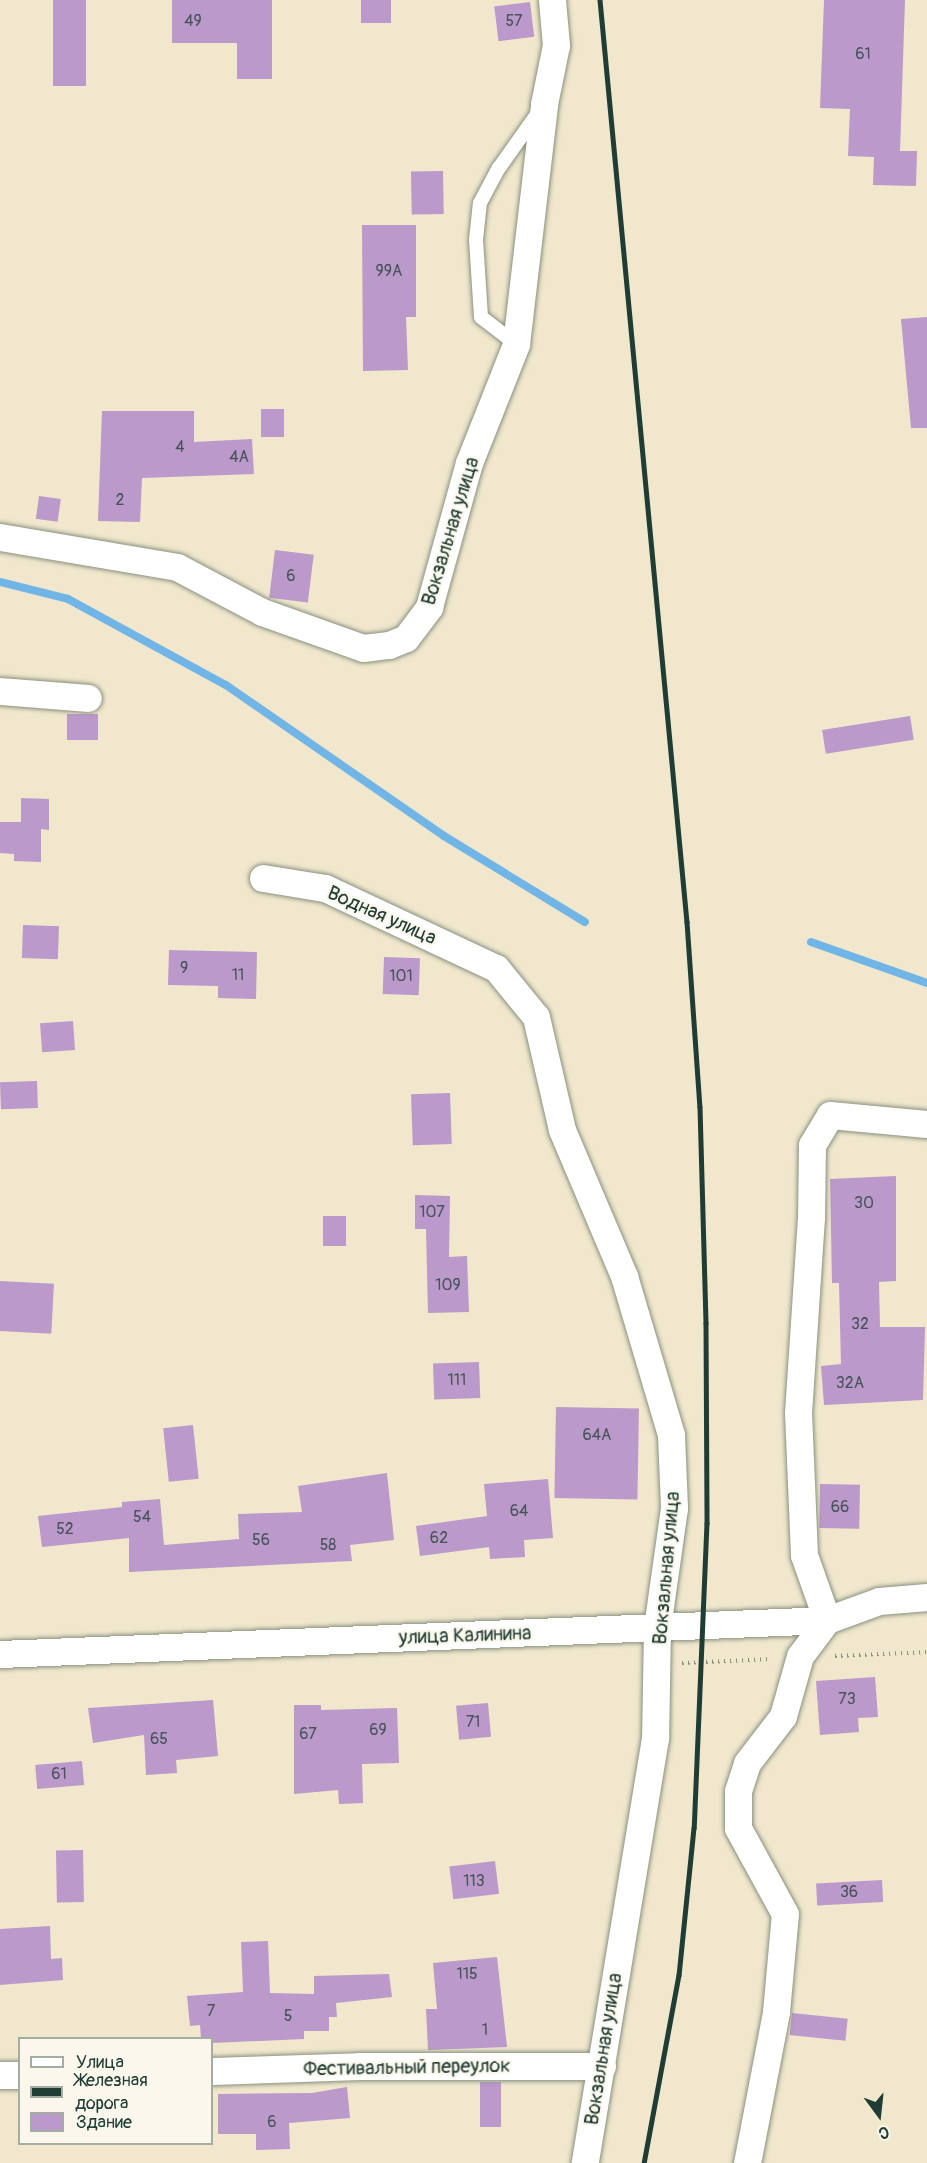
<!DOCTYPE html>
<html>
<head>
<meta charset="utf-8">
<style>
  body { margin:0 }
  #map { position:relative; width:927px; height:2163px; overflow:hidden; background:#f0e7cc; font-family:Pangolin,sans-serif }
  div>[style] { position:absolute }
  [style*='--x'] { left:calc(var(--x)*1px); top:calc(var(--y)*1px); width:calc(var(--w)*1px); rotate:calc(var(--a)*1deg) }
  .stream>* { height:8px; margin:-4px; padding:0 4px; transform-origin:4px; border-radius:4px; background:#71b4e6 }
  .building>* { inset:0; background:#bb99ca; transform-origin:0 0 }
  .path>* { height:4px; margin-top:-2px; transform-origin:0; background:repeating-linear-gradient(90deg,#889280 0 1.5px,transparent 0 6px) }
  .roads { filter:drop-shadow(0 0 2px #889280) drop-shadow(0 0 2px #889280) }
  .lane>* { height:14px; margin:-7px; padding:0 7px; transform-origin:7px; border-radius:7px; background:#fff }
  .street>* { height:27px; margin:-13.5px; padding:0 13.5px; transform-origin:13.5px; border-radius:13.5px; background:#fff }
  .rail>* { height:4.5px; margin:-2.25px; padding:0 2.25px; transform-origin:2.25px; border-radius:2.25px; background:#1f3d34 }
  span { translate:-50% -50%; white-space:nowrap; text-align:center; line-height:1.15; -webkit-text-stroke:4.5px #fbf7ec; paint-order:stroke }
  .number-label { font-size:16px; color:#46545a }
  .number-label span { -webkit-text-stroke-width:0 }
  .street-label { font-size:20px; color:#1f3d34 }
  .legend { position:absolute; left:18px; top:2037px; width:195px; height:108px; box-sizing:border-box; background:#fbf7ec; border:2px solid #a3ada2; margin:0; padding:8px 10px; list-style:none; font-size:18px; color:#1f3d34 }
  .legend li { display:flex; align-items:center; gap:12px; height:30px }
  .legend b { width:30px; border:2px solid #a3ada2 }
  .north { position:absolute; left:849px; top:2085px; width:60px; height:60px; -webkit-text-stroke:4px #fbf7ec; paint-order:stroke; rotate:165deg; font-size:16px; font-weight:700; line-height:24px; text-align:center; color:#1f3d34 }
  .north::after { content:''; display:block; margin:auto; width:21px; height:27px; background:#1f3d34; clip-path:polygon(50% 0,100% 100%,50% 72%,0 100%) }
</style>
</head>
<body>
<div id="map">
  <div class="stream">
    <div style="--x:0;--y:582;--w:70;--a:14"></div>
    <div style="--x:68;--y:599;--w:180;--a:28.6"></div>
    <div style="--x:226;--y:685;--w:265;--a:34.7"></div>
    <div style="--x:444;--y:836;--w:165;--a:31.4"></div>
    <div style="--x:811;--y:942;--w:123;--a:19.5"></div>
  </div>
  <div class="building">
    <div style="left:53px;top:0;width:33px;height:86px"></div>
    <div style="clip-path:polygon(172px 0,272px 0,272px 79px,237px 79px,237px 43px,172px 43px)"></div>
    <div style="left:361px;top:0;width:30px;height:23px"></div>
    <div style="clip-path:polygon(824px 0,905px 0,900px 151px,917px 151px,916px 186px,873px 185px,874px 157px,848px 156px,850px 109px,820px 108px)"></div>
    <div style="left:530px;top:2px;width:35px;height:36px;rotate:83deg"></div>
    <div style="left:443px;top:171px;width:43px;height:32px;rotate:89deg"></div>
    <div style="clip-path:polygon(362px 225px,416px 225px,416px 317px,406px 317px,408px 370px,363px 371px)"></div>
    <div style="clip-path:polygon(927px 317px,927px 428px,911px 428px,901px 319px)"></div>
    <div style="left:261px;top:409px;width:23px;height:28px"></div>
    <div style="clip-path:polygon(102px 411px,194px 411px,194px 442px,252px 439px,254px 474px,142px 478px,140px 522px,98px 521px)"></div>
    <div style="left:39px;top:496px;width:22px;height:23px;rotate:8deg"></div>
    <div style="left:275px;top:550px;width:39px;height:48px;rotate:7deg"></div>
    <div style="left:67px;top:714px;width:31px;height:26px"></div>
    <div style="left:910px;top:716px;width:24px;height:89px;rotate:81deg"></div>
    <div style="clip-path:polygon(21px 798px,49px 799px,49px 830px,41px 829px,41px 862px,14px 861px,14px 854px,0 853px,0 822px,21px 822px)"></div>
    <div style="left:23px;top:925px;width:36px;height:33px;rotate:2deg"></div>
    <div style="clip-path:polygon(169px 950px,257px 952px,256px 999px,218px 998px,218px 986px,168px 985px)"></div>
    <div style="left:384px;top:957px;width:36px;height:37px;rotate:2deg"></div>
    <div style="left:73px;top:1021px;width:29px;height:33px;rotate:86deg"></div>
    <div style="left:37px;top:1081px;width:27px;height:37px;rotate:88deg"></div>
    <div style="left:450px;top:1093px;width:51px;height:39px;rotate:88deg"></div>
    <div style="clip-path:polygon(896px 1176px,896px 1281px,879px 1282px,880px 1327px,925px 1327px,923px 1400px,824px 1405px,821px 1366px,841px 1364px,839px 1283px,832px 1283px,830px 1179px)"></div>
    <div style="clip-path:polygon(415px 1195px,450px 1196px,449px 1257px,467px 1256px,469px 1312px,428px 1313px,426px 1229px,415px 1229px)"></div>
    <div style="left:323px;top:1216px;width:23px;height:30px"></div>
    <div style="left:0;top:1281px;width:54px;height:50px;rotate:3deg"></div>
    <div style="left:479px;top:1362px;width:36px;height:46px;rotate:88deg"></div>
    <div style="left:556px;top:1407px;width:83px;height:91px;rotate:1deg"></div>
    <div style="left:193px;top:1425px;width:54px;height:30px;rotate:84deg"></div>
    <div style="clip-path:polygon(387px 1473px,394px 1540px,350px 1545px,352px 1561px,129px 1572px,129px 1538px,42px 1547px,38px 1516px,122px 1507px,122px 1502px,160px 1499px,164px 1545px,239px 1539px,238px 1514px,302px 1512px,298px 1486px)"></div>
    <div style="clip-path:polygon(548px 1479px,553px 1538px,524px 1540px,525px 1557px,490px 1559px,489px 1547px,420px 1556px,416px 1526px,487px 1516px,484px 1484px)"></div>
    <div style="left:820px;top:1484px;width:40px;height:44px;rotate:1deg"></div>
    <div style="clip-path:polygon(875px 1677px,878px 1717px,858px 1718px,859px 1732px,820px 1735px,816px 1681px)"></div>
    <div style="clip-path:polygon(213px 1700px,218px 1756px,176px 1760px,177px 1773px,146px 1775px,144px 1735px,93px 1743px,88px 1708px)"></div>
    <div style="left:488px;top:1703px;width:34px;height:32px;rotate:85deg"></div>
    <div style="clip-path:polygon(294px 1705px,321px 1705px,321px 1710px,397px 1708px,399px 1763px,362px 1764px,363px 1803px,339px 1804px,338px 1790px,294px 1794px)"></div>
    <div style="left:82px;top:1761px;width:24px;height:47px;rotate:85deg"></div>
    <div style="left:83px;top:1850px;width:52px;height:27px;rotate:89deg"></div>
    <div style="left:495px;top:1861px;width:33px;height:46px;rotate:83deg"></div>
    <div style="left:882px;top:1880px;width:22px;height:66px;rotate:87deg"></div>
    <div style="clip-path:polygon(50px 1926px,51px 1959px,62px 1958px,63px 1980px,0 1985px,0 1929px)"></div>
    <div style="clip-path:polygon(268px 1941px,270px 1993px,314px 1994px,314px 1976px,389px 1974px,392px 1997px,336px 2003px,337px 2017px,329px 2017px,329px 2031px,304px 2031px,304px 2039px,212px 2043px,212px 2038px,201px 2038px,200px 2025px,190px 2026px,187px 1996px,243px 1992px,241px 1942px)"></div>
    <div style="clip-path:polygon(497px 1957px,507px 2047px,428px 2050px,426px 2009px,437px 2009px,433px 1963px)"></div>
    <div style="left:792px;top:2013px;width:56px;height:22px;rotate:6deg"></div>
    <div style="left:480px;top:2082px;width:21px;height:45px"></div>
    <div style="clip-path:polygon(347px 2087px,350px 2118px,289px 2123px,290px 2149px,256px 2150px,256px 2134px,218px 2134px,218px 2094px,312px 2093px)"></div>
  </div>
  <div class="path">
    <div style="--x:835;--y:1656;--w:92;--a:-2.5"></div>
    <div style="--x:682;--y:1663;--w:89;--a:-2.6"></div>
  </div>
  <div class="roads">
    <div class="lane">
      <div style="--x:516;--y:344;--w:44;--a:-142.4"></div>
      <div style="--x:481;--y:317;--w:77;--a:-93.7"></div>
      <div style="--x:476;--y:240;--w:37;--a:-84"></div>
      <div style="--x:480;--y:203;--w:40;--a:-62"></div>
      <div style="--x:499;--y:168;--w:67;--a:-54.7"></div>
    </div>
    <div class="street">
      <div style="--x:0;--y:537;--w:180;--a:9.6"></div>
      <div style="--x:177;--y:567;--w:96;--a:27.9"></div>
      <div style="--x:262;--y:612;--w:107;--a:19.6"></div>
      <div style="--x:363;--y:648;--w:26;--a:-7"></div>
      <div style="--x:389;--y:645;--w:18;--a:-22"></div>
      <div style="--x:406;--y:638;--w:39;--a:-53"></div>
      <div style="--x:429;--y:607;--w:149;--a:-74.5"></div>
      <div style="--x:469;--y:463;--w:128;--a:-68.4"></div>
      <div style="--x:516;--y:344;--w:242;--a:-83.3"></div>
      <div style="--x:544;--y:104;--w:60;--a:-78.5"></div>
      <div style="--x:556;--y:45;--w:45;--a:-95.1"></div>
      <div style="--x:0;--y:691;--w:88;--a:4.5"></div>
      <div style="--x:263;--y:878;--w:63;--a:9.2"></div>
      <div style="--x:325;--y:888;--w:189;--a:25.1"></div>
      <div style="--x:496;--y:968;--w:63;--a:50.8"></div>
      <div style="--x:536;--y:1017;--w:116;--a:77"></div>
      <div style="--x:562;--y:1130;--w:159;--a:67"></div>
      <div style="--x:624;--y:1276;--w:166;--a:73.5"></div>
      <div style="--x:671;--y:1435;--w:73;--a:87.6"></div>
      <div style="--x:674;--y:1508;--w:120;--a:98.1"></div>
      <div style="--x:657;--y:1627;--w:111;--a:91"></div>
      <div style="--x:655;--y:1738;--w:431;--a:99.4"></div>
      <div style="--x:0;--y:1654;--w:828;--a:-2.35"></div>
      <div style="--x:827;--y:1620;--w:55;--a:-20.1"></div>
      <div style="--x:879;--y:1601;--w:48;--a:-4.8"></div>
      <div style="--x:212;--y:2071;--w:147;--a:-1.9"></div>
      <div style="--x:359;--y:2066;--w:243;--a:0"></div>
      <div style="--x:0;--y:2075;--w:20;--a:0"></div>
      <div style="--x:747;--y:2163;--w:154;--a:-79.1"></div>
      <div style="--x:776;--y:2012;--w:98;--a:-84.8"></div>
      <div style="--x:785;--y:1914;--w:98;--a:-118.7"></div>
      <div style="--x:738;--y:1828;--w:37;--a:-90"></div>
      <div style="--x:738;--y:1791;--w:29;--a:-72"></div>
      <div style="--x:747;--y:1763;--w:59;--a:-52.5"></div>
      <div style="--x:783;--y:1716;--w:62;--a:-74.2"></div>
      <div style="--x:800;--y:1656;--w:45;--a:-53.1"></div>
      <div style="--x:827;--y:1620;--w:69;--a:-109.5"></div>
      <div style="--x:804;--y:1555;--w:142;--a:-92.4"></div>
      <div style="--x:798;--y:1413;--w:196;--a:-86.2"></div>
      <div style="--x:811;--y:1217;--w:72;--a:-89.2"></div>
      <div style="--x:812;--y:1145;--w:35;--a:-59"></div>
      <div style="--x:830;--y:1115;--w:97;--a:5.3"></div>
    </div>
  </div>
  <div class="rail">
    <div style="--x:600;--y:0;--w:926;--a:84.61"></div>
    <div style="--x:687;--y:922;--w:185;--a:86"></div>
    <div style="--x:700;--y:1107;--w:216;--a:88.4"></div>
    <div style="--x:706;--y:1323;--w:200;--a:89.7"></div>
    <div style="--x:707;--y:1523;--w:305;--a:92.4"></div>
    <div style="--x:694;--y:1828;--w:148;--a:95.8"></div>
    <div style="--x:679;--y:1975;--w:191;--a:100.5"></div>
  </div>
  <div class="number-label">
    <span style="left:193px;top:21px">49</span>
    <span style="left:514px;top:21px">57</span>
    <span style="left:863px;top:54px">61</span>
    <span style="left:389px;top:271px">99А</span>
    <span style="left:180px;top:447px">4</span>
    <span style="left:239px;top:457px">4А</span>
    <span style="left:120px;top:500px">2</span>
    <span style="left:291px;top:576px">6</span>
    <span style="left:184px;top:968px">9</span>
    <span style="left:238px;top:975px">11</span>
    <span style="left:401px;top:976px">101</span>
    <span style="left:864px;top:1203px">30</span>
    <span style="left:432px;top:1212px">107</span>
    <span style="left:448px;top:1285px">109</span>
    <span style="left:860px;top:1324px">32</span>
    <span style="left:457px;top:1380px">111</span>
    <span style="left:850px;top:1383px">32А</span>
    <span style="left:597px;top:1435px">64А</span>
    <span style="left:840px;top:1507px">66</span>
    <span style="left:519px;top:1511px">64</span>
    <span style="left:142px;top:1517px">54</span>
    <span style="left:65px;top:1529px">52</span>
    <span style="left:439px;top:1538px">62</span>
    <span style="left:261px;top:1540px">56</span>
    <span style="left:328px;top:1545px">58</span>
    <span style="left:847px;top:1699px">73</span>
    <span style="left:473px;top:1722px">71</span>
    <span style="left:378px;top:1730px">69</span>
    <span style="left:308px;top:1734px">67</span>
    <span style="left:159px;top:1739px">65</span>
    <span style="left:59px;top:1774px">61</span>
    <span style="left:474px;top:1881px">113</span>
    <span style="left:849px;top:1892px">36</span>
    <span style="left:467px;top:1974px">115</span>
    <span style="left:211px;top:2011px">7</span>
    <span style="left:288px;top:2016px">5</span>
    <span style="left:485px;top:2030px">1</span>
    <span style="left:272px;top:2122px">6</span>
  </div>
  <div class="street-label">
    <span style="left:450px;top:531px;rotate:-73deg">Вокзальная улица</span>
    <span style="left:382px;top:915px;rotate:24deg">Водная улица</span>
    <span style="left:666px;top:1568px;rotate:-85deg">Вокзальная улица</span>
    <span style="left:465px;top:1635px;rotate:-2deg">улица Калинина</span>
    <span style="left:603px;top:2049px;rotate:-81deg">Вокзальная улица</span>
    <span style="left:407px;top:2067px;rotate:-1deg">Фестивальный переулок</span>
  </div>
  <ul class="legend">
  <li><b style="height:8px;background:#fff"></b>Улица</li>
  <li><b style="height:8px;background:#1f3d34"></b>Железная дорога</li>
  <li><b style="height:16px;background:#bb99ca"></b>Здание</li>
  </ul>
  <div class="north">С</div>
</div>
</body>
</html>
